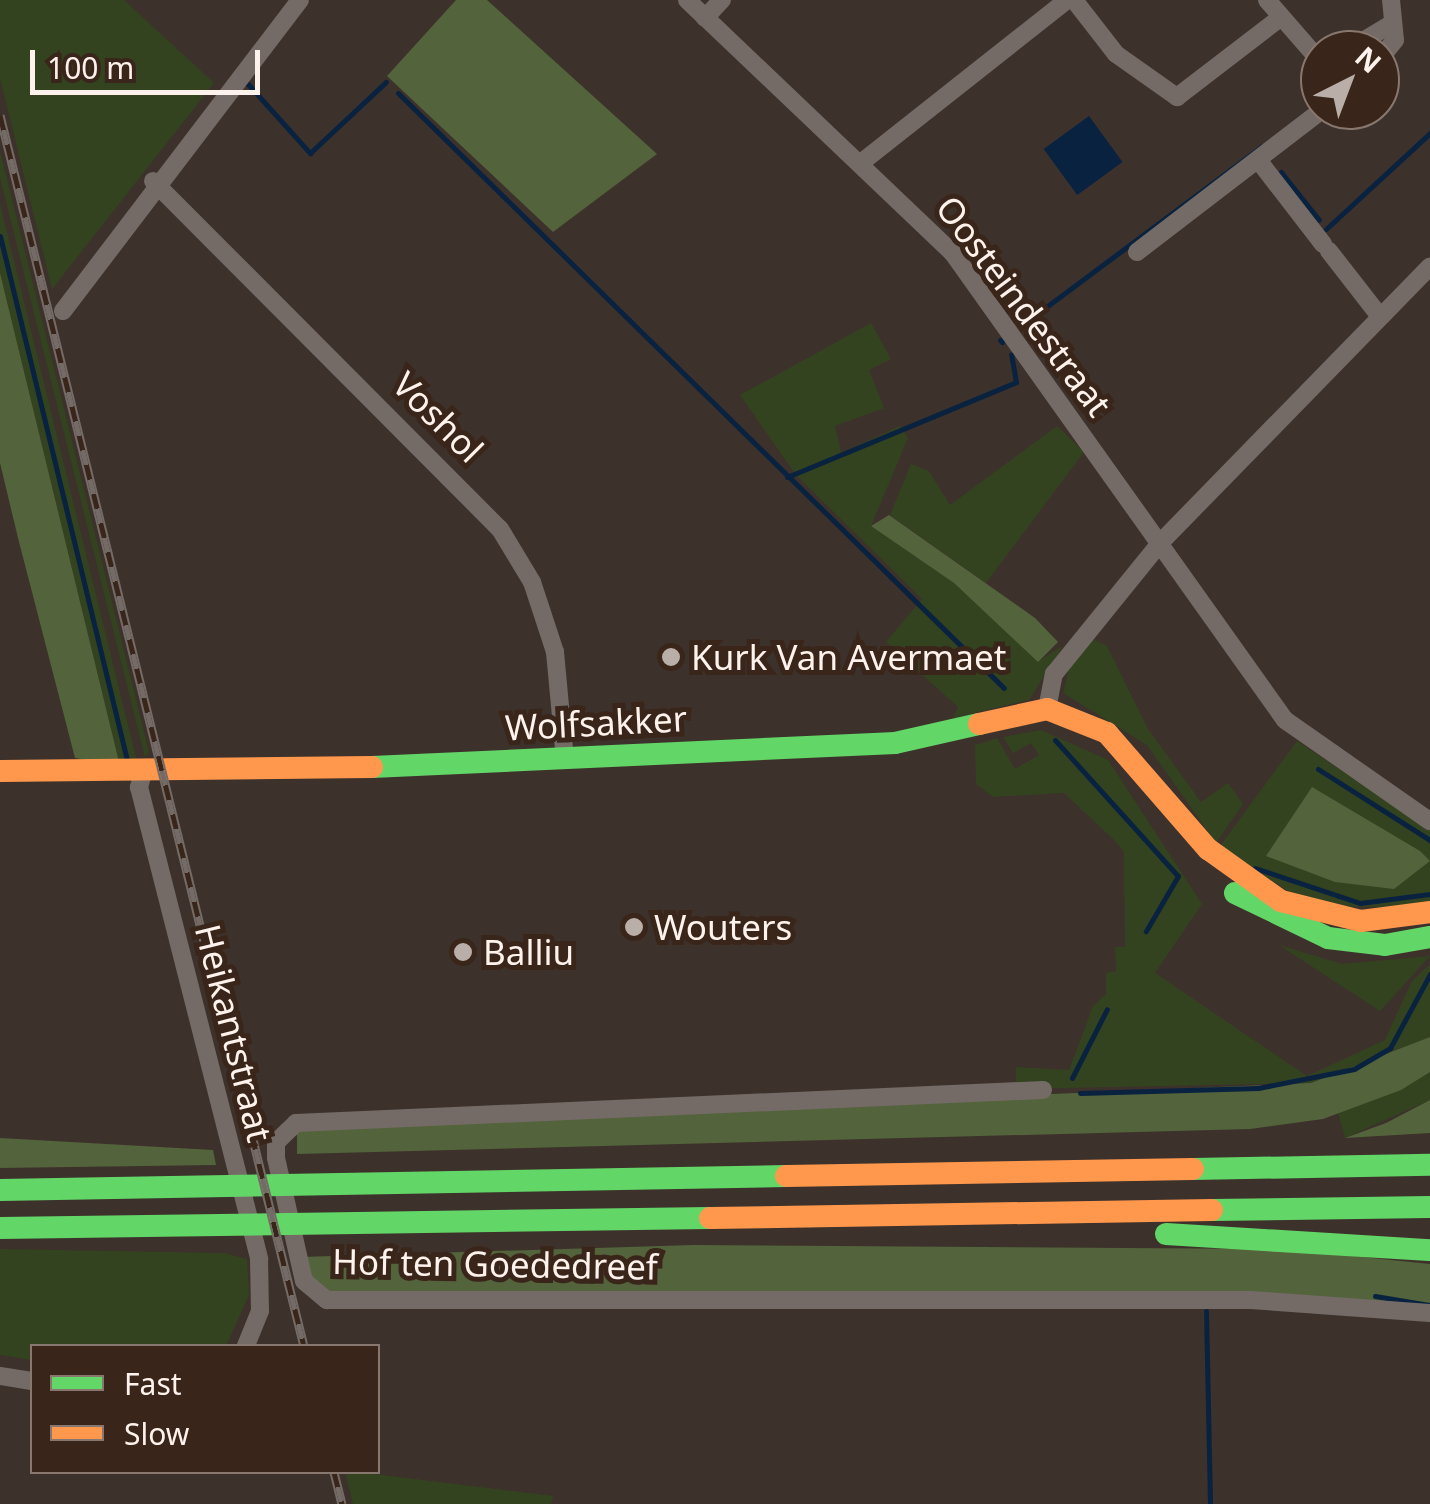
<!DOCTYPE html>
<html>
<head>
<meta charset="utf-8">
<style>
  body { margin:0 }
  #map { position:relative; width:1430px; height:1504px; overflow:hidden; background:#3d312b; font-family:"Noto Sans",sans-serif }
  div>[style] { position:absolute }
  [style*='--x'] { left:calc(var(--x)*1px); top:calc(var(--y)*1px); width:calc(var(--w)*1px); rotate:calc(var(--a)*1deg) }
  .green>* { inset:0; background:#34431f }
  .forest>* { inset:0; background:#53633b }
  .water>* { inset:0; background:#092240; transform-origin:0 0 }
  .stream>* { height:5px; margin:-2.5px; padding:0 2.5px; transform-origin:2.5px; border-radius:2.5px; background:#092240 }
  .street>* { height:18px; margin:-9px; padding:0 9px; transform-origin:9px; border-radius:9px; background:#746b66 }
  .fast>* { height:22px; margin:-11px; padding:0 11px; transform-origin:11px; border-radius:11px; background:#63d668 }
  .slow>* { height:22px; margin:-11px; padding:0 11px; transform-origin:11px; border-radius:11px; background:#ff974d }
  .rail>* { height:9px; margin-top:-4.5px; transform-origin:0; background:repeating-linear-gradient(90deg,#3a251a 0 15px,#746b66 0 30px); box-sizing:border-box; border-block:2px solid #746b66 }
  .dots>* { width:28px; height:28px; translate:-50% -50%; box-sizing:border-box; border:5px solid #3a251a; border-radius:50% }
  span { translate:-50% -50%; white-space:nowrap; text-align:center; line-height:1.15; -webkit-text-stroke:10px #3a251a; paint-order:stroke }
  .street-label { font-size:35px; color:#fef2ec }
  .poi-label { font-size:35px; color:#fef2ec }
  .left { translate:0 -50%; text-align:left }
  .legend { position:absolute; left:30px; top:1344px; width:350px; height:130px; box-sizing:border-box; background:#3a251a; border:2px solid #88776e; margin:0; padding:12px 18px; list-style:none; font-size:30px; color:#fef2ec }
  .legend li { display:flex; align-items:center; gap:20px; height:50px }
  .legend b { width:50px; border:2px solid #88776e }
  .north { position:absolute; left:1300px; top:30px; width:100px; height:100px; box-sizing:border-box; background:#3a251a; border:2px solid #88776e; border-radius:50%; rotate:42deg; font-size:28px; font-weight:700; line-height:40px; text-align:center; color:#fef2ec }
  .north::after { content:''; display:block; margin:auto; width:35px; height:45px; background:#baaea8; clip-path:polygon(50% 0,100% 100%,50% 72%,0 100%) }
  .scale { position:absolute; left:30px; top:50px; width:230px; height:45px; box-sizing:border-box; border:5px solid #fef2ec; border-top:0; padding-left:12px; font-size:30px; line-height:35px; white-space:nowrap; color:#fef2ec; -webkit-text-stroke:8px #3a251a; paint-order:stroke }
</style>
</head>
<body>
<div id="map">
  <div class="green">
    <div style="clip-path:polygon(0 0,124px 0,214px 83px,52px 289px,0 78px)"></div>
    <div style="clip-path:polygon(0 151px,149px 752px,145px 757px,0 177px)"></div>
    <div style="clip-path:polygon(0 204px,138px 766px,120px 766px,0 273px)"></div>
    <div style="clip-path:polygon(871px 323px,891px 359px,869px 370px,884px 408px,835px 426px,841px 453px,900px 426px,908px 438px,871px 526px,954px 583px,1038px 661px,1063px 646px,1029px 700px,953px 718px,958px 707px,886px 642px,922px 599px,796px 475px,740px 395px)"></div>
    <div style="clip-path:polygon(1057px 426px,1084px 452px,986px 583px,890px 515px,911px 464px,929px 471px,950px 505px)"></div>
    <div style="clip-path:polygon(1092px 639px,1107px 646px,1148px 729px,1201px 802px,1228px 783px,1243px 804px,1216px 843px,1147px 745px,1063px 693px,1070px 665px)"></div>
    <div style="clip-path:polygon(1041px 730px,1108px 760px,1202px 904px,1155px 973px,1307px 1076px,1385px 1040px,1412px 981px,1430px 964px,1430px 1037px,1311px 1083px,1016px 1089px,1016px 1067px,1069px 1070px,1093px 1006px,1106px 994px,1106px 973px,1116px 971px,1115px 947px,1125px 947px,1124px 852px,1115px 841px,1064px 793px,993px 797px,976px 784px,975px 745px,997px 738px,1015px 769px,1039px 755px,1031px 743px,1013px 753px,1003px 737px)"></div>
    <div style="clip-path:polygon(1297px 741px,1430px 830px,1430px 908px,1310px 906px,1220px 846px)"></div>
    <div style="clip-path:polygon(1279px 945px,1342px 964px,1430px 956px,1380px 1011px)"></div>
    <div style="clip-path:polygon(1430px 1072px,1430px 1100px,1345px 1138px,1338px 1113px)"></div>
    <div style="clip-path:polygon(0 1249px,224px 1253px,247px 1259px,249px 1295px,226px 1346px,32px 1346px,32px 1360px,0 1355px)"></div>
    <div style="clip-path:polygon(345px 1472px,358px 1472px,553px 1496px,551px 1504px,353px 1504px)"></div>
  </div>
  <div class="forest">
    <div style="clip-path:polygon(456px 0,487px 0,657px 154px,553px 232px,387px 76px)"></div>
    <div style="clip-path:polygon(0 273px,120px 766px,75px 758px,18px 538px,0 463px)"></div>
    <div style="clip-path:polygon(889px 515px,1035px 618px,1058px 642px,1038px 662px,954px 583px,871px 526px)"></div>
    <div style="clip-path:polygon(1312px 787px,1420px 851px,1430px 861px,1394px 889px,1335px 882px,1266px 856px)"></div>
    <div style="clip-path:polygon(1430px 1037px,1430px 1072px,1401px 1090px,1323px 1119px,1250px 1129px,297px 1154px,297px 1126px,1311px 1083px)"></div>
    <div style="clip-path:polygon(1430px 1100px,1430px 1133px,1345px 1138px,1386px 1123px)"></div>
    <div style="clip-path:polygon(0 1138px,213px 1150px,216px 1165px,0 1168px)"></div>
    <div style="clip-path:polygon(693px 1245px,1285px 1249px,1430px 1264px,1430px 1308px,1210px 1293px,319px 1294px,301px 1257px)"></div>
  </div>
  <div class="water">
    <div style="left:1089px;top:116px;width:57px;height:56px;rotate:54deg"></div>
  </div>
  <div class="stream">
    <div style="--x:246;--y:82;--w:96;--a:48"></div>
    <div style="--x:310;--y:153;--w:104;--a:-43.1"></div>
    <div style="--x:398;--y:93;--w:849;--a:44.48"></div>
    <div style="--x:1281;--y:172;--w:61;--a:51.6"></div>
    <div style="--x:1326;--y:229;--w:142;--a:-42.7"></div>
    <div style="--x:0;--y:236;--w:539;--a:76.38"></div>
    <div style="--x:1022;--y:325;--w:299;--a:-36.7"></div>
    <div style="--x:1000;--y:340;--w:3;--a:45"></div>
    <div style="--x:787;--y:477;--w:248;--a:-22.5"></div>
    <div style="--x:1016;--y:382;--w:28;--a:-100"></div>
    <div style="--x:1055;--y:740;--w:183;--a:47.9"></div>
    <div style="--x:1178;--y:876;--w:64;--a:120.2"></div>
    <div style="--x:1318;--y:769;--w:133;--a:32.4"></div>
    <div style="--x:1255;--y:868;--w:111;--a:18.4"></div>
    <div style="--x:1360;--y:903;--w:71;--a:-7.3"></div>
    <div style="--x:1072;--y:1078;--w:77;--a:-63.1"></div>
    <div style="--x:1080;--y:1093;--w:178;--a:-1.6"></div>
    <div style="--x:1258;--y:1088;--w:98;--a:-11.2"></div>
    <div style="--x:1354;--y:1069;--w:42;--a:-30.3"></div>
    <div style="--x:1390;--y:1048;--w:84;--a:-61.6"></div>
    <div style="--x:1375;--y:1296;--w:56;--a:9.3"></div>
    <div style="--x:1206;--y:1311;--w:193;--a:88.8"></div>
  </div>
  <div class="street">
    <div style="--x:687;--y:0;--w:366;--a:43.6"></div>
    <div style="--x:952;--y:252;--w:574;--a:54.57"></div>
    <div style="--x:1285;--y:720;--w:177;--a:34.9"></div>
    <div style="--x:1074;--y:0;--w:68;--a:52.1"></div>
    <div style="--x:1116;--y:54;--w:75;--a:35.2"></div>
    <div style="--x:1177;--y:97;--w:130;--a:-37.5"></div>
    <div style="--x:1267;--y:0;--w:81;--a:49"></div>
    <div style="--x:705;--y:18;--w:25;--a:-47"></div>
    <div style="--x:1348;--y:50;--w:52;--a:-31"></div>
    <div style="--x:1380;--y:59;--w:24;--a:-52"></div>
    <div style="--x:1395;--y:40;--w:40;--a:-95.7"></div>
    <div style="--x:862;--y:162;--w:261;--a:-38.3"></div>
    <div style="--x:1262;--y:165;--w:100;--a:52.3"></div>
    <div style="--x:153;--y:181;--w:491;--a:45.1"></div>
    <div style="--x:500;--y:529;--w:62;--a:58.9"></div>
    <div style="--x:532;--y:582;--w:74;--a:71.8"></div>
    <div style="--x:555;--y:652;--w:108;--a:84.7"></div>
    <div style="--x:1329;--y:251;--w:80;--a:52.1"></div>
    <div style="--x:1137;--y:252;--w:233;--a:-37.5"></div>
    <div style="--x:63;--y:311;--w:391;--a:-52.7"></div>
    <div style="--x:1047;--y:709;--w:36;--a:-79"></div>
    <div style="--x:1054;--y:674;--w:170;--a:-51"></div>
    <div style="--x:1161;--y:542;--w:385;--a:-45.7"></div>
    <div style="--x:143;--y:773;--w:15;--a:106"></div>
    <div style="--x:139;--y:787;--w:487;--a:75.7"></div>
    <div style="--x:259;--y:1259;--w:52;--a:88.9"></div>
    <div style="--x:260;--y:1311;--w:38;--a:112"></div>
    <div style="--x:1043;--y:1090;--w:748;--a:177.47"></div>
    <div style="--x:296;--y:1123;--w:28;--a:136"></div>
    <div style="--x:276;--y:1142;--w:16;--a:90"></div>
    <div style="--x:276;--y:1158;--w:126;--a:77.2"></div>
    <div style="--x:304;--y:1281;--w:30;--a:40"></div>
    <div style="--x:327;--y:1300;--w:924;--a:0"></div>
    <div style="--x:1251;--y:1300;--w:179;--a:4.2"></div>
    <div style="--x:0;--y:1376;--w:32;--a:9"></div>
  </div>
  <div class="fast">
    <div style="--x:372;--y:767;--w:524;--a:-2.63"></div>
    <div style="--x:895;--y:743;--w:86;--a:-12.7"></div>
    <div style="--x:1235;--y:893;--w:103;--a:25.8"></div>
    <div style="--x:1328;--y:938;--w:57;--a:7"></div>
    <div style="--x:1385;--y:945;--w:46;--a:-10.1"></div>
    <div style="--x:1193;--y:1169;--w:237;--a:-1"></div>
    <div style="--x:0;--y:1190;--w:786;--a:-1.02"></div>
    <div style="--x:1212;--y:1210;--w:218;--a:-0.8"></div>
    <div style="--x:0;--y:1228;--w:710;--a:-0.81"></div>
    <div style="--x:1166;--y:1234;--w:264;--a:3.5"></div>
  </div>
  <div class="slow">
    <div style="--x:979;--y:724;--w:70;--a:-12.4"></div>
    <div style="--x:1047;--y:709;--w:65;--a:21.8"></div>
    <div style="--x:1107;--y:733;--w:154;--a:49"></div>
    <div style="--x:1208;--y:849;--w:90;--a:35.5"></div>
    <div style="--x:1281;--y:901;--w:82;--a:14"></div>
    <div style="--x:1361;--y:921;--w:70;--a:-7.4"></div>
    <div style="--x:0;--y:771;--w:372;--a:-0.6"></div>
    <div style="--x:786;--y:1176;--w:407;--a:-1"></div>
    <div style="--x:710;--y:1218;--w:502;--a:-0.91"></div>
  </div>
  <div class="rail">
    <div style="--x:0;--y:115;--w:1268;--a:76.13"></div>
    <div style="--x:334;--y:1472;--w:33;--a:76"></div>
  </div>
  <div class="dots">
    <div style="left:671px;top:657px;background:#baaea8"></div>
    <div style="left:634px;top:927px;background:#baaea8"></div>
    <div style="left:463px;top:952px;background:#baaea8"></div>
  </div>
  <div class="street-label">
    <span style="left:1024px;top:306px;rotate:53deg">Oosteindestraat</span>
    <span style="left:438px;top:417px;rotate:45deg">Voshol</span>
    <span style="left:596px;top:723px;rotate:-3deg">Wolfsakker</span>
    <span style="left:234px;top:1033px;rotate:76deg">Heikantstraat</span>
    <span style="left:495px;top:1264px;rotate:1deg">Hof ten Goededreef</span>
  </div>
  <div class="poi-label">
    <span class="left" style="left:691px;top:657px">Kurk Van Avermaet</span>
    <span class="left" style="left:654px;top:927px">Wouters</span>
    <span class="left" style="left:483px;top:952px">Balliu</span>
  </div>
  <ul class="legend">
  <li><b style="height:12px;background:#63d668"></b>Fast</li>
  <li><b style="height:12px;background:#ff974d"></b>Slow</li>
  </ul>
  <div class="north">N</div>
  <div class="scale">100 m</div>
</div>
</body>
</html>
